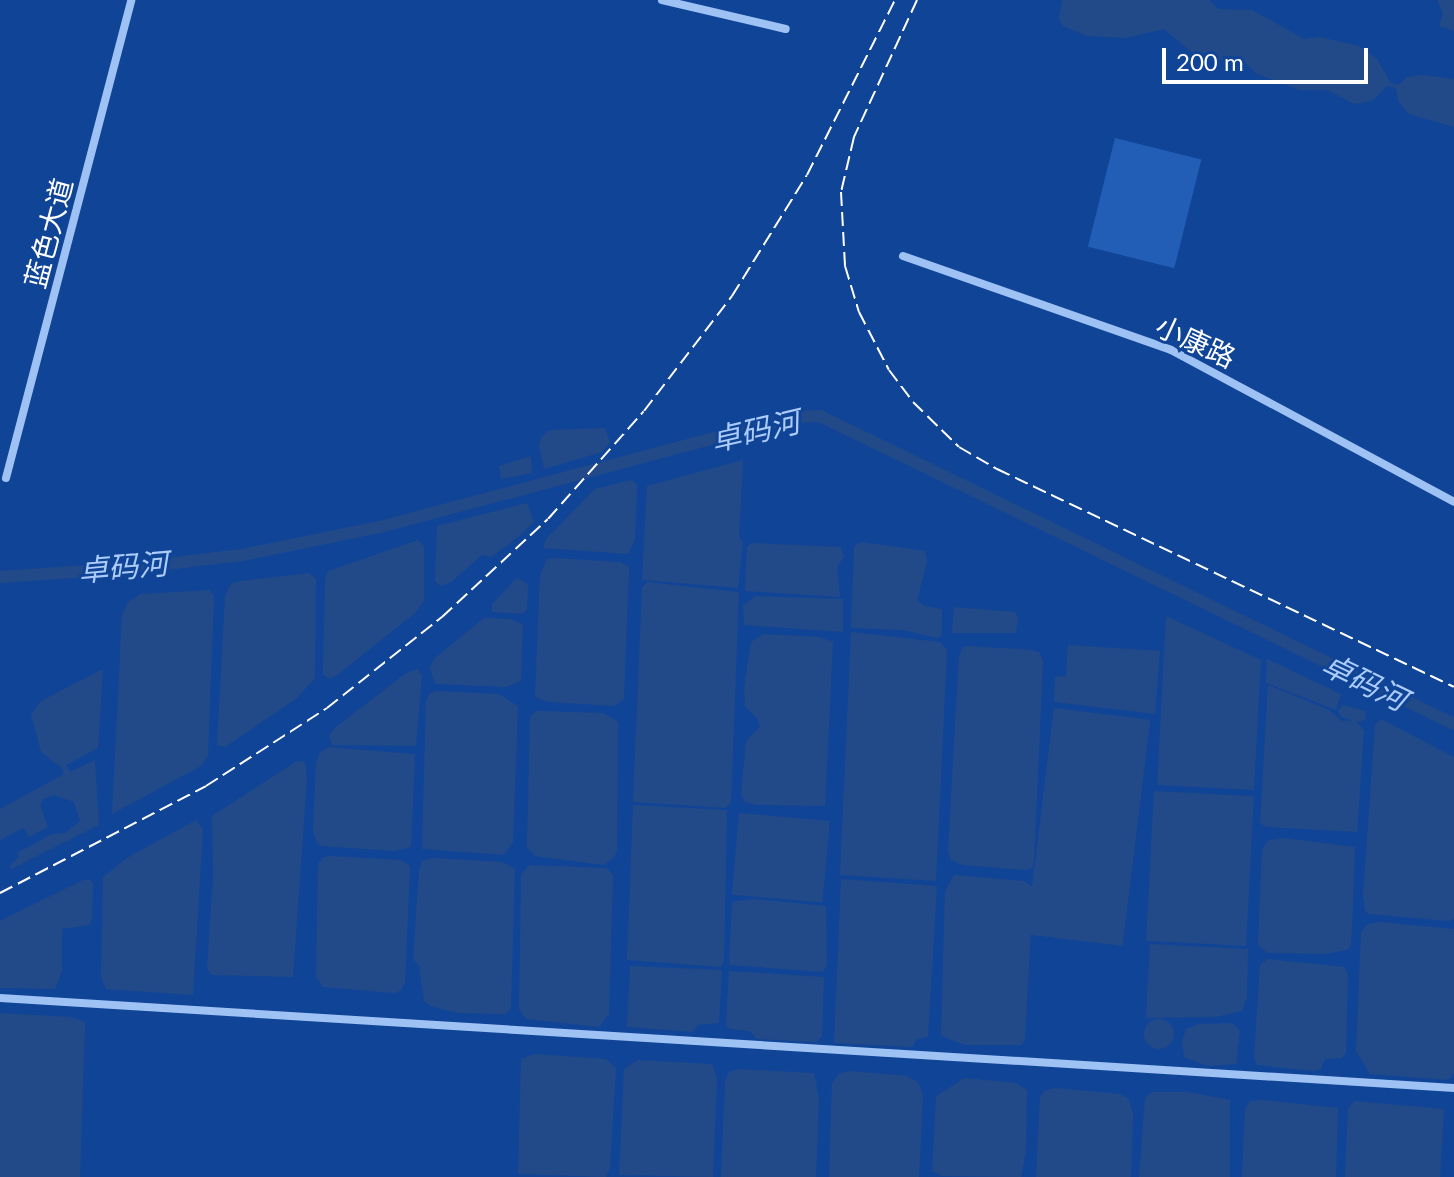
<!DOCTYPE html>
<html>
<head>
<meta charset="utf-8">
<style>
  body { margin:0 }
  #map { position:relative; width:1454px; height:1177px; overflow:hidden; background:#104497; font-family:Lato,"Noto Sans SC",sans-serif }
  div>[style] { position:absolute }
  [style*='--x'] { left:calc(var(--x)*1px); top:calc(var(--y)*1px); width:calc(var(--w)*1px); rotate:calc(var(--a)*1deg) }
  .green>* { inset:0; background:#225db6; transform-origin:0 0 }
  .water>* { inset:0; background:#234a88; transform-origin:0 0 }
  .round { border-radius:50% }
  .river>* { height:12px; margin:-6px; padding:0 6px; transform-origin:6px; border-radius:6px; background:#234a88 }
  .minor>* { height:8px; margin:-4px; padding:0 4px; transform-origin:4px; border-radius:4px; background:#9fc2f4 }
  .rail>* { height:2px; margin-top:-1px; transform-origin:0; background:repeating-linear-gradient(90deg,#fff 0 14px,transparent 0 20px) }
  span { translate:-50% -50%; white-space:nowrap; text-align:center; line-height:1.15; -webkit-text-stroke:6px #104497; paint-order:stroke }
  .street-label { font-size:28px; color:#fff }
  .water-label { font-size:30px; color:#acccfb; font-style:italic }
  .scale { position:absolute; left:1162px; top:48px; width:206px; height:36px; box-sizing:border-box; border:4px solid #fff; border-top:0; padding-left:10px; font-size:24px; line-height:28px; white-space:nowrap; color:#fff; -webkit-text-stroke:6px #104497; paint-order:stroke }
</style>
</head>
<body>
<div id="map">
  <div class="green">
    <div style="left:1115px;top:138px;width:89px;height:112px;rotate:14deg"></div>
  </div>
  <div class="water">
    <div style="clip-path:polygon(1062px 0,1209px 0,1219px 9px,1252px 10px,1304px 39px,1320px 37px,1359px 46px,1377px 59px,1390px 82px,1398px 85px,1407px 77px,1422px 75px,1454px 79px,1454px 127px,1409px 114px,1398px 101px,1396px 88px,1387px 86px,1372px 101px,1354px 104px,1328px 90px,1300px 90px,1257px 74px,1242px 60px,1210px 60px,1194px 54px,1164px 29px,1126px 38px,1087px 36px,1063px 26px,1059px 19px)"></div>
    <div style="clip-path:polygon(1437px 0,1454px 0,1454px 31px,1439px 26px,1443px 13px)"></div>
    <div style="clip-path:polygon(605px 428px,610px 442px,602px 452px,544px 469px,539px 447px,541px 437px,550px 430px)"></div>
    <div style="clip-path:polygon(531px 456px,532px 473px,501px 479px,499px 466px)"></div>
    <div style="clip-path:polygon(743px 460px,739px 537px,743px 542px,738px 588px,642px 580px,647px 486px)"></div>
    <div style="clip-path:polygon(630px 480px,637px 484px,635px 540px,628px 554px,543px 548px,546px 539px,595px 489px)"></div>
    <div style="clip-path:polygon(527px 503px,534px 522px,518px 537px,491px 557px,482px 555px,451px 582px,441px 586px,435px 582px,437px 526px)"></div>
    <div style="clip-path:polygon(418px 540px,424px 546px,424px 601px,415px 613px,341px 672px,331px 679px,323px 675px,325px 579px,328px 571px)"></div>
    <div style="clip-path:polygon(862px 542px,925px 551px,927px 562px,917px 600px,924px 606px,942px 609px,942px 635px,937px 638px,903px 630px,851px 628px,854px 546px)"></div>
    <div style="clip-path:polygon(751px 543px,840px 547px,844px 556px,837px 568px,840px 597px,745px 591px,747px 548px)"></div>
    <div style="clip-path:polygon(554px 558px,621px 562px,629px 567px,624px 699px,615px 706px,548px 702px,535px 697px,540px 576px,546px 560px)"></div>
    <div style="clip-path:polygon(309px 573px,316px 579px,315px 678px,297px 698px,225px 747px,217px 745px,225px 596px,229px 587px,234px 582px)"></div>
    <div style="clip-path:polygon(517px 578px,528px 584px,527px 610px,522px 614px,492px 612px,492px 604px)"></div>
    <div style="clip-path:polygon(647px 582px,739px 592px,731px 802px,726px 808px,633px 802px,642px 587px)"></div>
    <div style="clip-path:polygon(209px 590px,214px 595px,208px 756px,201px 766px,112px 814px,122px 615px,128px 602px,141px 594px)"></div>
    <div style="clip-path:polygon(756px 596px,843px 599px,843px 632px,744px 625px,743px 605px)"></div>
    <div style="clip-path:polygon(954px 607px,1015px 612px,1018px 617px,1016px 633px,952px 633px)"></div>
    <div style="clip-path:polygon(1166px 616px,1261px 660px,1254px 790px,1157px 785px)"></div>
    <div style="clip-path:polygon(484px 618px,510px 619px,523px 624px,521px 681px,506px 687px,435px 684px,430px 668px,434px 659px)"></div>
    <div style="clip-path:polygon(851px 632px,940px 642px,947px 650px,936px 881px,840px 875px)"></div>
    <div style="clip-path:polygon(763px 634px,820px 637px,833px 642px,825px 806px,756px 805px,745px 802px,741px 795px,746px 741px,760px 727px,758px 720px,745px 706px,744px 688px,751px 642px)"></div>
    <div style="clip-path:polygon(1068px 645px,1160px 651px,1155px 714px,1054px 702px,1055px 677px,1066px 676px)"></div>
    <div style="clip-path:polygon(967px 646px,1033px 650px,1040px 653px,1043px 662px,1034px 862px,1032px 868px,1026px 870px,962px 865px,951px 860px,948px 851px,959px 656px,962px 648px)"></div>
    <div style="clip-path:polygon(1267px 659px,1341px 694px,1336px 710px,1266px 683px)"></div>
    <div style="clip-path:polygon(103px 669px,98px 748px,66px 765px,70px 772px,95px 760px,99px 825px,11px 869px,10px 865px,19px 857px,17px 853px,52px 834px,65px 833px,80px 821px,74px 802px,54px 795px,43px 799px,40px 805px,48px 827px,29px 837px,23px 828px,0 840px,0 809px,64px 774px,62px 768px,41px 752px,31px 714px,41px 701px)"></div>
    <div style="clip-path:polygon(417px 669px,422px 675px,416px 746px,332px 745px,329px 735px,336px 727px,405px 674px)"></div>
    <div style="clip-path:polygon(1268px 685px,1329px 710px,1342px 721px,1352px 721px,1340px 716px,1338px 711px,1343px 705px,1366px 711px,1365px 720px,1357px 722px,1364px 731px,1357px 832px,1266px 827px,1260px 823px)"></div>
    <div style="clip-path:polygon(436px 691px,499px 694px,518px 706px,513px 842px,504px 855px,422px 849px,426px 702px,429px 694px)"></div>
    <div style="left:1054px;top:708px;width:97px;height:228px;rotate:7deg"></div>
    <div style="clip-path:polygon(544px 711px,603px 713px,618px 722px,617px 851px,614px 858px,603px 865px,535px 856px,527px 847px,530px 717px,536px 711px)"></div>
    <div style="clip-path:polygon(1381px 719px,1454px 757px,1454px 919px,1449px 921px,1368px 914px,1365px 910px,1363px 896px,1375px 725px)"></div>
    <div style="clip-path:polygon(329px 747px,415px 754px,411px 847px,394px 851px,321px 846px,317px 843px,313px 831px,316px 763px,320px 752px)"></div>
    <div style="clip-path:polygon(297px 761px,305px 762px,307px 778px,293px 977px,211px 975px,207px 968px,213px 878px,212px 816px)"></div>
    <div style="left:1154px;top:791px;width:100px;height:150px;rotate:3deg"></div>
    <div style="clip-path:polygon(633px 805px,727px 810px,724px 961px,721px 967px,627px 960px)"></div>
    <div style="left:739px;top:813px;width:91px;height:82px;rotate:5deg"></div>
    <div style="clip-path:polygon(196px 820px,203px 829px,193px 995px,106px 989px,101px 977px,103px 877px,127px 858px)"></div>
    <div style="clip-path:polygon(1284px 838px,1355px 847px,1352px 929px,1351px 945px,1347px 950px,1324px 954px,1268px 953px,1258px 946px,1262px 849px,1268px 840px)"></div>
    <div style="clip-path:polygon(332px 856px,400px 860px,410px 866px,405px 983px,400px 991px,394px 993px,323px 987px,316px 977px,318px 864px,323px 857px)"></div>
    <div style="clip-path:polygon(432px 858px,502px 862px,515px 869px,511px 1008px,506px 1014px,457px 1013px,431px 1006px,424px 1001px,419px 965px,413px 959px,419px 871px,422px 861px)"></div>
    <div style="clip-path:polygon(530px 865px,606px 868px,613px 874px,609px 1014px,599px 1027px,526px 1019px,519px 1009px,521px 874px)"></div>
    <div style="clip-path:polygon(954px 875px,1025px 881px,1033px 888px,1025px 1040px,1021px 1045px,965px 1045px,941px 1036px,945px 891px)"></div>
    <div style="clip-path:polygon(841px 879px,937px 886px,928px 1037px,917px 1039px,912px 1047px,834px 1043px)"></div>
    <div style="clip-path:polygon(83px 880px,91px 880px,93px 883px,92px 919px,89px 925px,62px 929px,62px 970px,55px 989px,0 988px,0 921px)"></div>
    <div style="clip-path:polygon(754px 899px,826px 906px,827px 965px,823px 972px,729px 965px,732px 902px)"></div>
    <div style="clip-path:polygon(1380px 922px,1454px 929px,1454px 1073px,1448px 1080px,1370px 1074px,1356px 1051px,1361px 932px,1368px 924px)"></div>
    <div style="clip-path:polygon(1150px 944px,1248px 949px,1247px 997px,1242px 1011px,1216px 1017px,1146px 1018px)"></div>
    <div style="clip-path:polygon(1268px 959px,1345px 967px,1348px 976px,1346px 1053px,1342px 1058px,1325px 1059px,1321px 1069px,1313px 1071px,1257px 1065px,1254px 1057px,1260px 965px)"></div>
    <div style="clip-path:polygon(630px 966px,722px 970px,719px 1023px,698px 1025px,693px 1032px,627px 1027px)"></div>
    <div style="clip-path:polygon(729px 971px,824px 977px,822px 1037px,816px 1042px,757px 1039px,750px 1031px,730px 1029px,726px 1026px)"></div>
    <div style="clip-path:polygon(0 1013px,71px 1017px,85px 1022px,80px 1177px,0 1177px)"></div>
    <div class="round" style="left:1144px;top:1019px;width:30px;height:30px"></div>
    <div style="clip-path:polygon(1233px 1023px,1240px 1031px,1236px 1064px,1208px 1066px,1184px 1057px,1182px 1041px,1186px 1029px,1199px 1024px)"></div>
    <div style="clip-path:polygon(534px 1054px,606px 1059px,616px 1068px,610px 1168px,606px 1177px,518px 1174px,521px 1059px)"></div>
    <div style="clip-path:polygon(638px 1060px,712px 1064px,717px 1078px,713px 1177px,619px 1175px,624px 1069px)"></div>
    <div style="clip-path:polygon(737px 1069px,814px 1073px,819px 1099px,816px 1177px,721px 1177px,725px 1082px,729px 1072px)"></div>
    <div style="clip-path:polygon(851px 1071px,907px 1076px,918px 1082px,923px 1095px,919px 1177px,829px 1177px,832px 1083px,840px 1073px)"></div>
    <div style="clip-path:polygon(965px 1078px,1016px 1083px,1027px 1090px,1026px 1151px,1021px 1177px,941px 1176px,932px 1171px,936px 1096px)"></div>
    <div style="clip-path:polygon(1056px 1088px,1120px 1094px,1128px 1098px,1133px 1113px,1131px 1177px,1036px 1177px,1040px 1097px,1045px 1090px)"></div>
    <div style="clip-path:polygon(1152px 1092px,1188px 1092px,1230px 1100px,1230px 1177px,1139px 1177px,1145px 1098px)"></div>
    <div style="clip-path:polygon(1262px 1100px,1338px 1108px,1336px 1177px,1242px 1177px,1245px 1109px,1250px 1101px)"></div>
    <div style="clip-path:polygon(1354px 1101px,1444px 1109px,1440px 1177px,1345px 1177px,1348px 1109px)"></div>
  </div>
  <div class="river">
    <div style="--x:0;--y:577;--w:132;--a:-3.9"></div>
    <div style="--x:132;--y:568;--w:111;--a:-6.7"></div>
    <div style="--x:242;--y:555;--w:141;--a:-11.5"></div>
    <div style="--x:380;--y:527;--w:428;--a:-14.9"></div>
    <div style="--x:794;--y:417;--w:26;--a:-2"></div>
    <div style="--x:820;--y:416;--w:705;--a:25.91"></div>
  </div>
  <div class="minor">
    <div style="--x:662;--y:0;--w:127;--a:13.2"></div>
    <div style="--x:903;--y:256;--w:284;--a:19.3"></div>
    <div style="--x:1171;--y:350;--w:321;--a:28.2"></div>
    <div style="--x:6;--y:478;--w:494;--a:-75.3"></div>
    <div style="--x:0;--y:998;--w:1457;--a:3.54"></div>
  </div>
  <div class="rail">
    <div style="--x:917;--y:0;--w:151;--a:114.7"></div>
    <div style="--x:854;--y:137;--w:57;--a:103.3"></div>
    <div style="--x:841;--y:192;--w:74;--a:86.9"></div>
    <div style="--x:845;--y:266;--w:48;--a:73.1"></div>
    <div style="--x:859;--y:312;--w:65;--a:62.7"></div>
    <div style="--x:889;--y:370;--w:40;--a:53"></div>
    <div style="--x:913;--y:402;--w:64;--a:44.4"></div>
    <div style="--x:959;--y:447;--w:44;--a:30.1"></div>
    <div style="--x:997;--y:469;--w:506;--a:25.5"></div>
    <div style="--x:0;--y:893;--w:232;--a:-27.4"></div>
    <div style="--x:206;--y:786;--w:144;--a:-32.8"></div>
    <div style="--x:327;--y:708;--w:147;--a:-38.4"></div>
    <div style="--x:442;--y:617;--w:144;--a:-42.8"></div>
    <div style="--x:548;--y:519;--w:144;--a:-48.4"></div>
    <div style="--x:644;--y:411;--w:145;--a:-52.6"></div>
    <div style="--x:732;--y:296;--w:142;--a:-58.2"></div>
    <div style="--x:807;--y:175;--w:196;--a:-63.3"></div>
  </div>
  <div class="street-label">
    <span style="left:48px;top:233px;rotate:-75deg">蓝色大道</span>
    <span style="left:1196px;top:341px;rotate:25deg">小康路</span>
  </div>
  <div class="water-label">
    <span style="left:755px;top:430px;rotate:-13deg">卓码河</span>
    <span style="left:123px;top:566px;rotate:-5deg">卓码河</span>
    <span style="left:1365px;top:681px;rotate:26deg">卓码河</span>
  </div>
  <div class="scale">200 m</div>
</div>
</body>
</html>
